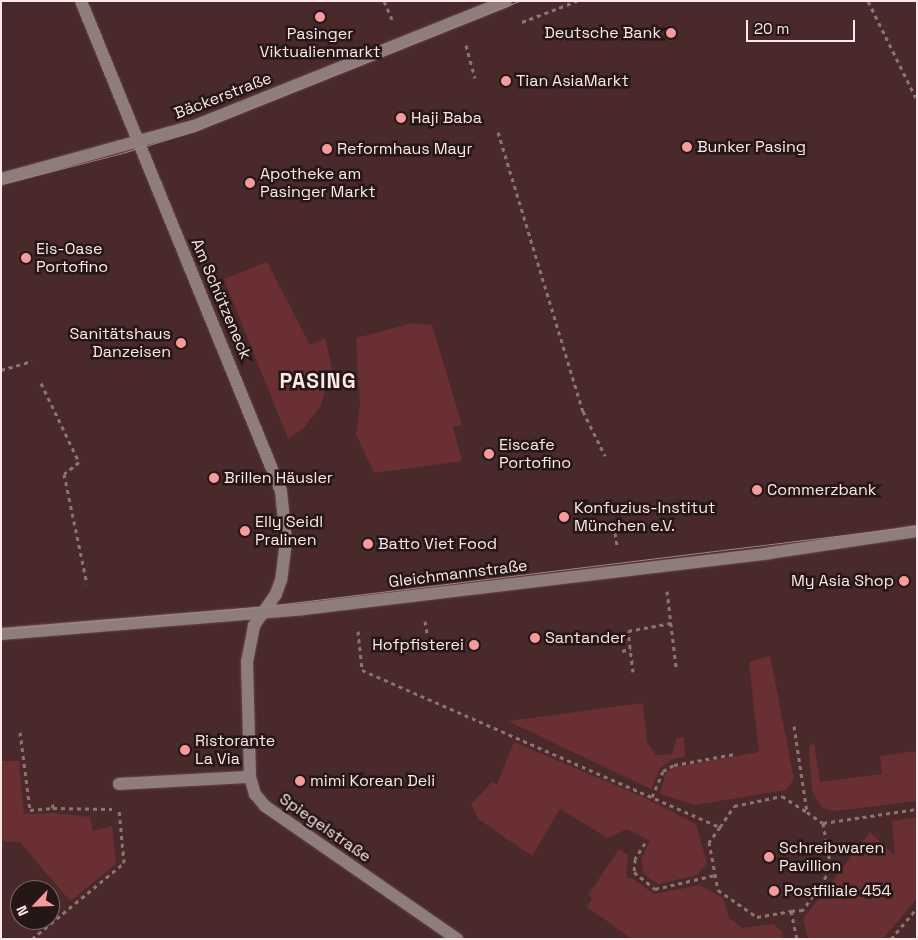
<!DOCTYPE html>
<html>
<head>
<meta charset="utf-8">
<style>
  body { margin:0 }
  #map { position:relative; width:918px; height:940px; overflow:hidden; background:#4a292a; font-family:"Space Grotesk",sans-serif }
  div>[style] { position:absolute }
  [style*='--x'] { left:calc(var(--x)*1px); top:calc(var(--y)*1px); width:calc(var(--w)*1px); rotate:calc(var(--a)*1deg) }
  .green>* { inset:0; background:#692f32 }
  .path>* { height:3px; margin-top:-1.5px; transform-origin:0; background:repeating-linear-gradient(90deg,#8f7373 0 4px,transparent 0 8px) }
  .roads { filter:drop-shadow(0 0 1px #674748) drop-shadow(0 0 1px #674748) }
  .minor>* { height:12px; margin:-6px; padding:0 6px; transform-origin:6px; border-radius:6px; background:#8e7d7c }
  .tram>* { height:1px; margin:-0.5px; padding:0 0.5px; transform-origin:0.5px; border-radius:0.5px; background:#a18586 }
  .dots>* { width:14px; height:14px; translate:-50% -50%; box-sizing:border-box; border:2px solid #261717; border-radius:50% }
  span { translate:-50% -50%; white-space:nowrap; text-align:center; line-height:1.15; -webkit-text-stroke:5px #261717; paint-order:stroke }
  .poi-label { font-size:16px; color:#fde7e7 }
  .right { translate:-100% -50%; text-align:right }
  .left { translate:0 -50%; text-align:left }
  .street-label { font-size:16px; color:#fde7e7 }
  .district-label { font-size:21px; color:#fde7e7; font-weight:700; letter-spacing:1px }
  .frame { position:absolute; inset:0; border:2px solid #fde7e7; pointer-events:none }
  .north { position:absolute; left:10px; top:880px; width:50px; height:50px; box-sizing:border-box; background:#261717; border:1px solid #7c6a6a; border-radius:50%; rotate:246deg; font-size:14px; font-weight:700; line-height:20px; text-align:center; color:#fde7e7 }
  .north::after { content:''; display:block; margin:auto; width:18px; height:22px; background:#f59b9c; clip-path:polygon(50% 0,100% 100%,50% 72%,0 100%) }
  .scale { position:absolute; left:746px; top:20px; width:109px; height:22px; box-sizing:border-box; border:2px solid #fde7e7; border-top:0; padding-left:6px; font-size:15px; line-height:18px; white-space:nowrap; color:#fde7e7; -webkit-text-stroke:4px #261717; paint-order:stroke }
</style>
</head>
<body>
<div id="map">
  <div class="green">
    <div style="clip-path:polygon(267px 262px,310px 345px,325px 338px,332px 369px,321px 405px,303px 429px,288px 439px,224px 279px)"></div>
    <div style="clip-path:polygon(413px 323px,432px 325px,462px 425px,453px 427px,462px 461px,374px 473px,356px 434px,360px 404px,356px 338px)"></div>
    <div style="clip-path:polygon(770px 656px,794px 779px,786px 790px,695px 805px,660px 794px,666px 772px,675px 767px,759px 752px,749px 662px)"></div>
    <div style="clip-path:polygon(643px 703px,647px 742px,656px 755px,672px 754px,677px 738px,684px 737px,685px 756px,671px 760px,660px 768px,651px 789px,508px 721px)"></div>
    <div style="clip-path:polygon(514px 742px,643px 797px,696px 824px,707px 863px,697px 875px,658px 884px,643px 873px,641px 860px,650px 841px,627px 829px,608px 838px,560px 809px,532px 856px,478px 819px,471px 804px,492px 782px,497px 784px)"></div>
    <div style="clip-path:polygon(814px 743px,820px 782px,882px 774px,880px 756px,917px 751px,917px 801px,836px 811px,822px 808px,812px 791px,809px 747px)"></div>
    <div style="clip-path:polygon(1px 761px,19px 761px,24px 814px,53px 813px,90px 817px,93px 831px,112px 826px,116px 864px,70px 901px,20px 842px,1px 841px)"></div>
    <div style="clip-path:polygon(917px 817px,917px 898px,883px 939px,808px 939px,803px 919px,870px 832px,895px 856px,892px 821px)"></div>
    <div style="clip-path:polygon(619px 849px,628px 855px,626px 878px,632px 878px,654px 894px,700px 885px,723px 898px,729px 918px,742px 928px,773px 924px,782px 931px,783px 939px,632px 939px,587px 907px,592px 898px,588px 895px)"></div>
  </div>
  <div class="path">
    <div style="--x:384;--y:1;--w:20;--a:66"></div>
    <div style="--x:868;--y:1;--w:110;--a:63.7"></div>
    <div style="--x:522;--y:22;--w:59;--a:-20.9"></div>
    <div style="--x:466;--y:45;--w:34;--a:75"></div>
    <div style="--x:498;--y:132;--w:292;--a:73.1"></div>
    <div style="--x:583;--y:411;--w:50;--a:63.9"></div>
    <div style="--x:1;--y:370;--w:32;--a:-16"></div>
    <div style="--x:41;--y:383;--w:88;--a:64.3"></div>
    <div style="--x:79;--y:462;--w:19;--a:141"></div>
    <div style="--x:64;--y:474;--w:112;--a:78.2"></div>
    <div style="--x:238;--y:477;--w:9;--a:-6"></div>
    <div style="--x:614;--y:525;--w:21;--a:82"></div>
    <div style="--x:667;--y:591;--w:77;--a:83.2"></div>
    <div style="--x:425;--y:621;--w:13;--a:81"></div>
    <div style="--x:358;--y:631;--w:39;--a:84"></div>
    <div style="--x:362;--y:670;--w:391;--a:23.7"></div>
    <div style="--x:720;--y:827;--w:25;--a:-56"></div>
    <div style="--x:734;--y:806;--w:49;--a:-11.8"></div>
    <div style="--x:782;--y:796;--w:30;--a:33"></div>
    <div style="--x:622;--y:651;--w:9;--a:-13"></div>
    <div style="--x:633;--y:672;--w:41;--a:-97"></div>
    <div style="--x:628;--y:631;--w:44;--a:-10.5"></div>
    <div style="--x:794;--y:726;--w:87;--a:81.4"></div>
    <div style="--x:807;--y:812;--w:19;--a:35"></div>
    <div style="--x:823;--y:823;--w:47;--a:80.1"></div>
    <div style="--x:831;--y:869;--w:50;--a:124.3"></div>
    <div style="--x:803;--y:910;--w:12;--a:175"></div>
    <div style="--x:791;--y:911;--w:29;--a:78"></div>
    <div style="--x:20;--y:732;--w:79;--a:82.7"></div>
    <div style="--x:30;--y:810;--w:23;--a:-5"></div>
    <div style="--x:53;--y:808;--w:7;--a:-98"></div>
    <div style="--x:652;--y:797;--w:28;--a:-67"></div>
    <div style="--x:663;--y:771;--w:13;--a:-29"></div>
    <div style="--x:674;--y:765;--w:62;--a:-10.2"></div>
    <div style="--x:53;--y:808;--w:59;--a:1"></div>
    <div style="--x:823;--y:823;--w:95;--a:-8.5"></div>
    <div style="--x:720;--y:827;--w:19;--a:126"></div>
    <div style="--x:709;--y:842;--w:49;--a:79.4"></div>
    <div style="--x:718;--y:890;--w:47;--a:34.7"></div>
    <div style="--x:757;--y:917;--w:35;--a:-10"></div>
    <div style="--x:645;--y:843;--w:19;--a:122"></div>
    <div style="--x:635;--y:859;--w:13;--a:94"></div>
    <div style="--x:634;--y:872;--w:27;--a:39"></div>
    <div style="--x:655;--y:889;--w:62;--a:-13.1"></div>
    <div style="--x:32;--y:939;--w:119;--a:-39.6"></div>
    <div style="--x:124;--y:863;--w:54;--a:-95.3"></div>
    <div style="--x:891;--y:939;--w:40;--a:-50"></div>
  </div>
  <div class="roads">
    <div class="minor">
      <div style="--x:81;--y:1;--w:529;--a:67.8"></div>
      <div style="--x:281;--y:491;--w:50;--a:84.3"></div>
      <div style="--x:286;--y:541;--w:39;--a:97"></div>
      <div style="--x:281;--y:580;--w:15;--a:110"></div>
      <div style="--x:276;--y:594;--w:39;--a:125"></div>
      <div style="--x:254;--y:626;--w:37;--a:101"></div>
      <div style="--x:247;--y:662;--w:115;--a:88.5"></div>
      <div style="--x:250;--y:777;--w:18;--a:74"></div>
      <div style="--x:255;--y:794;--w:16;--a:50"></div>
      <div style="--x:265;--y:806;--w:234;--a:34.7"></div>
      <div style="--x:1;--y:179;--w:200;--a:-15.4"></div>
      <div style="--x:194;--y:126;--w:336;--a:-21.8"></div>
      <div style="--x:1;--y:634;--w:303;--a:-4.7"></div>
      <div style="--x:303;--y:609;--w:470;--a:-6.8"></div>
      <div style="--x:770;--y:553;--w:149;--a:-8.5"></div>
      <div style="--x:119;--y:784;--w:131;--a:-3.1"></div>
    </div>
  </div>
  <div class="tram">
    <div style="--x:1;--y:184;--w:122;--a:-14.3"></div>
    <div style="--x:119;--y:154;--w:78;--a:-17"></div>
    <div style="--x:194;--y:131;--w:350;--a:-21.8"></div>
    <div style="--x:1;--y:629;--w:267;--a:-4.9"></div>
    <div style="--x:267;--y:606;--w:655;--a:-7.02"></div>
  </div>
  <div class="dots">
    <div style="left:320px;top:17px;background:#f59b9c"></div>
    <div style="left:671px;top:33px;background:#f59b9c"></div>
    <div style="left:506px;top:81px;background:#f59b9c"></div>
    <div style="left:401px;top:118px;background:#f59b9c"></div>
    <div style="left:687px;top:147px;background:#f59b9c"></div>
    <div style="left:327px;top:149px;background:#f59b9c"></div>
    <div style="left:250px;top:183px;background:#f59b9c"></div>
    <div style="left:26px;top:258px;background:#f59b9c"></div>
    <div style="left:181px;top:343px;background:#f59b9c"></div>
    <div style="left:489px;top:454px;background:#f59b9c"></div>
    <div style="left:214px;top:478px;background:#f59b9c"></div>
    <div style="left:757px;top:490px;background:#f59b9c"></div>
    <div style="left:564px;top:517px;background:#f59b9c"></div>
    <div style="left:245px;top:531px;background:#f59b9c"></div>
    <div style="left:368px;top:544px;background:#f59b9c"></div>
    <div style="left:904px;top:581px;background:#f59b9c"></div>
    <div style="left:535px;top:638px;background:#f59b9c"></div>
    <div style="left:474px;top:645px;background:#f59b9c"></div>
    <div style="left:185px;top:750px;background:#f59b9c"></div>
    <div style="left:300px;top:781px;background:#f59b9c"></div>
    <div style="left:769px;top:857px;background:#f59b9c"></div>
    <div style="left:774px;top:891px;background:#f59b9c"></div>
  </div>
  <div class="poi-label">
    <span class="right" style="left:661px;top:33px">Deutsche Bank</span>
    <span style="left:320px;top:43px">Pasinger<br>Viktualienmarkt</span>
    <span class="left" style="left:516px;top:81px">Tian AsiaMarkt</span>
    <span class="left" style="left:411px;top:118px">Haji Baba</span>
    <span class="left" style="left:697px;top:147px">Bunker Pasing</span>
    <span class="left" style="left:337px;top:149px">Reformhaus Mayr</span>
    <span class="left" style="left:260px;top:183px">Apotheke am<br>Pasinger Markt</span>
    <span class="left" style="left:36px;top:258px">Eis-Oase<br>Portofino</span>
    <span class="right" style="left:171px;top:343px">Sanitätshaus<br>Danzeisen</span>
    <span class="left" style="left:499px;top:454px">Eiscafe<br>Portofino</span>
    <span class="left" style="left:224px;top:478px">Brillen Häusler</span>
    <span class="left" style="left:767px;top:490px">Commerzbank</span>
    <span class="left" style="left:574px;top:517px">Konfuzius-Institut<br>München e.V.</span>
    <span class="left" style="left:255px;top:531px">Elly Seidl<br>Pralinen</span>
    <span class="left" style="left:378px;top:544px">Batto Viet Food</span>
    <span class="right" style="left:894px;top:581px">My Asia Shop</span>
    <span class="left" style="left:545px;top:638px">Santander</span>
    <span class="right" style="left:464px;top:645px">Hofpfisterei</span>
    <span class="left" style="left:195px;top:750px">Ristorante<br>La Via</span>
    <span class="left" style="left:310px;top:781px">mimi Korean Deli</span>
    <span class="left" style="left:779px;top:857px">Schreibwaren<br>Pavillion</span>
    <span class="left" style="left:784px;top:891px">Postfiliale 454</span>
  </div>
  <div class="street-label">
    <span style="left:223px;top:96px;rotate:-21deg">Bäckerstraße</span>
    <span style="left:221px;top:299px;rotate:67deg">Am Schützeneck</span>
    <span style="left:458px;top:574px;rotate:-7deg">Gleichmannstraße</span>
    <span style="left:325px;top:828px;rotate:35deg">Spiegelstraße</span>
  </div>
  <div class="district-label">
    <span style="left:318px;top:381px">PASING</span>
  </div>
  <div class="frame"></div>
  <div class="north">N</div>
  <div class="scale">20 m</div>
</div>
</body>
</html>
